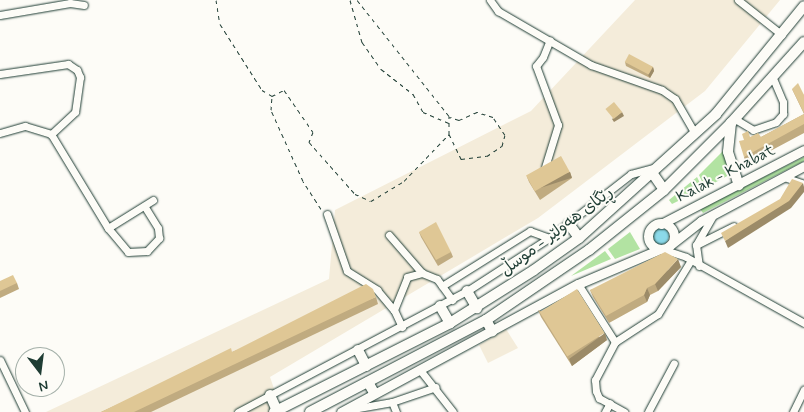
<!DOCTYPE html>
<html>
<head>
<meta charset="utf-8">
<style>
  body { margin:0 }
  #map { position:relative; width:804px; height:412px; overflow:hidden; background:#fdfcf7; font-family:Mynerve,"Playpen Sans Arabic",sans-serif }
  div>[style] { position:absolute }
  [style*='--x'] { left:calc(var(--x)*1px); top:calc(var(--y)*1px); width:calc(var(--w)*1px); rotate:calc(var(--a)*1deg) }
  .built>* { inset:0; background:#f4ecda }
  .green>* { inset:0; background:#b2e3a2 }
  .water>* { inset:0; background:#8bd9e9 }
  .round { border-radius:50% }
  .path>* { height:1px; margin-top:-0.5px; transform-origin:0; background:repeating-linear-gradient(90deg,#1f3d34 0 4px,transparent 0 8px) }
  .roads { filter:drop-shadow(0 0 1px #1f3d34) drop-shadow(0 0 1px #1f3d34) }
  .minor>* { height:7px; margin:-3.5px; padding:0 3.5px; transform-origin:3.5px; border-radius:3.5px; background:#fdfcf7 }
  .major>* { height:9px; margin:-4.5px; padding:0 4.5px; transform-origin:4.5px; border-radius:4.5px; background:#fdfcf7 }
  .major>.ring { margin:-4.5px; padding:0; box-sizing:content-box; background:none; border:9px solid #fdfcf7; border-radius:50% }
  .highway>* { height:10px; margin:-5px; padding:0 5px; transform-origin:5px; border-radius:5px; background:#fdfcf7 }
  .wall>* { inset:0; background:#c0ab80 }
  .shaded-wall>* { inset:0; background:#9c8b68; transform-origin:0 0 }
  .building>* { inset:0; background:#dfc795; transform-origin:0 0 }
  span { translate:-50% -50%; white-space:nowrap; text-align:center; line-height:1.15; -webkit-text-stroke:4px #fdfcf7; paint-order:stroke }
  .street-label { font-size:16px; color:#1f3d34 }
  .north { position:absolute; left:15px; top:347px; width:50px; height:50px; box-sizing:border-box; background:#fdfcf7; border:1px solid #a4b0a9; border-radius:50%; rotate:165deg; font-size:14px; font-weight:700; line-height:20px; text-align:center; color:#1f3d34 }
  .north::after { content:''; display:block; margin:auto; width:18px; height:22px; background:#1f3d34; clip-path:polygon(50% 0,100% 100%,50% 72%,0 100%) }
</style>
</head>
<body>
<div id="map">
  <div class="built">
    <div style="clip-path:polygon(635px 0,780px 0,705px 91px,538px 218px,270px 377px,282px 412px,46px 412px,329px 279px,335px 210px,531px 111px)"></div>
    <div style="clip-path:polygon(506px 329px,518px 348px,488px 363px,479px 345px)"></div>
  </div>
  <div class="green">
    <div style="clip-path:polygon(724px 150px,729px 175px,705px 188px,699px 175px)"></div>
    <div style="clip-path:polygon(804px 157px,804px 161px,703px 213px,700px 209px)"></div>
    <div style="clip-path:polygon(697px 177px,703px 189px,672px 204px,669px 200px)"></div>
    <div style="clip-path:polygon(630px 232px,640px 249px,615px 259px,608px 249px)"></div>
    <div style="clip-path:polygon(605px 251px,611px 259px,571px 276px)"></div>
  </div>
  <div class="water">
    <div class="round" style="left:651px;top:227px;width:18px;height:18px"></div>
  </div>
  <div class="path">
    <div style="--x:216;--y:0;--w:24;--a:81"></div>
    <div style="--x:220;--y:24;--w:78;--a:57.5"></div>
    <div style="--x:262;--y:90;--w:12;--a:31"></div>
    <div style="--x:350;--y:0;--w:44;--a:74.1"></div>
    <div style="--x:362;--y:42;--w:33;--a:55"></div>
    <div style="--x:381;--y:69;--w:41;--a:38"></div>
    <div style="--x:413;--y:94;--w:21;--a:61"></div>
    <div style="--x:423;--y:112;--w:28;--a:23"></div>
    <div style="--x:449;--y:134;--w:28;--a:64"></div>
    <div style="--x:461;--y:159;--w:26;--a:-7"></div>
    <div style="--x:487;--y:156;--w:18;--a:-34"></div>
    <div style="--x:502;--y:146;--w:11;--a:-75"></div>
    <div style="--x:505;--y:135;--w:22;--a:-124"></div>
    <div style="--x:493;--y:117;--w:17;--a:-163"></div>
    <div style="--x:477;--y:112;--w:20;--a:156"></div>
    <div style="--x:459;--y:120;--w:10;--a:-163"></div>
    <div style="--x:321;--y:209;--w:33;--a:-123"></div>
    <div style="--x:303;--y:181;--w:78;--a:-114.3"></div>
    <div style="--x:271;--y:110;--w:14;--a:-86"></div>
    <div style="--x:272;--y:96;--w:13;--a:-27"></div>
    <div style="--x:284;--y:90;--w:51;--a:55.4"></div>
    <div style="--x:313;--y:132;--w:11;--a:112"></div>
    <div style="--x:309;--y:142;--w:69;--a:48.5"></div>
    <div style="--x:355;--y:194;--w:17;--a:24"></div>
    <div style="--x:371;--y:201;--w:39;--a:-31"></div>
    <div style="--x:404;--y:181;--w:65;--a:-46.2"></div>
    <div style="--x:449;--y:134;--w:18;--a:-90"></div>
    <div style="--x:449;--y:116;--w:148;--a:-128.4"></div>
  </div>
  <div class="roads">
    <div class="minor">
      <div style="--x:490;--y:0;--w:14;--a:54"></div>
      <div style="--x:498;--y:11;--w:108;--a:30.1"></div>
      <div style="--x:591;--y:65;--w:75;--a:19.4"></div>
      <div style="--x:662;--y:90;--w:16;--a:35"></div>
      <div style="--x:675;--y:99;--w:39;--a:60"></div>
      <div style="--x:738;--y:0;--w:56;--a:38.5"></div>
      <div style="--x:0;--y:15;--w:71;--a:-9.7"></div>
      <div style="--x:70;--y:3;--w:14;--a:8"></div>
      <div style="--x:0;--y:74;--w:69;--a:-8.4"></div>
      <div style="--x:68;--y:64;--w:11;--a:34"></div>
      <div style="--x:77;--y:70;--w:8;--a:67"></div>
      <div style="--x:80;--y:77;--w:35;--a:98"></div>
      <div style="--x:75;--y:112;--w:33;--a:137"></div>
      <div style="--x:735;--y:119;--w:21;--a:31"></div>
      <div style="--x:753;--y:130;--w:24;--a:-19"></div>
      <div style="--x:776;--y:122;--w:11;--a:-49"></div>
      <div style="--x:783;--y:114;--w:12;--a:-90"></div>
      <div style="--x:783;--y:102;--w:25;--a:-113"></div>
      <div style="--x:0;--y:133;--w:26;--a:-16"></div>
      <div style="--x:25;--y:126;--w:27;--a:17"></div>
      <div style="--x:51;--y:134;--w:110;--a:58.8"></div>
      <div style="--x:108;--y:228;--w:31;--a:50"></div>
      <div style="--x:128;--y:252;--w:19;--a:-3"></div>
      <div style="--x:147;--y:251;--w:18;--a:-47"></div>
      <div style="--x:159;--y:238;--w:10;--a:-96"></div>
      <div style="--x:158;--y:228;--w:26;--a:-122"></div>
      <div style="--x:545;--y:167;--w:44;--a:-72.8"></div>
      <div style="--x:558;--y:125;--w:63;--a:-110.4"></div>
      <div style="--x:536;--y:66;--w:11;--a:-52"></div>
      <div style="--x:543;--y:57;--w:18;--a:-68"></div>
      <div style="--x:784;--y:177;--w:21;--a:19"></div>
      <div style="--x:327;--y:214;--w:60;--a:70.7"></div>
      <div style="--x:347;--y:271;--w:36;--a:32"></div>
      <div style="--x:377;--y:290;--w:26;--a:50"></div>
      <div style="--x:108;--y:228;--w:53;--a:-31.9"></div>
      <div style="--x:389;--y:235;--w:50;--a:49"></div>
      <div style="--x:696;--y:245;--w:42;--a:-26.6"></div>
      <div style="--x:662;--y:249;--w:25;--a:18"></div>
      <div style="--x:686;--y:257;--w:135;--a:29.2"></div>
      <div style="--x:699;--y:266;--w:21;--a:-98"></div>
      <div style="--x:696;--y:245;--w:36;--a:-60"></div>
      <div style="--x:578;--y:284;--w:69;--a:57.5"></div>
      <div style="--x:615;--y:342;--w:43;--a:117.8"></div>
      <div style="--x:595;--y:380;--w:11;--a:85"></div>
      <div style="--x:596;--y:391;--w:8;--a:67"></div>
      <div style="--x:599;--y:398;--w:29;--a:29"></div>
      <div style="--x:442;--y:286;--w:104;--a:-32"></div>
      <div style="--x:530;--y:231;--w:20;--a:20"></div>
      <div style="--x:402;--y:327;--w:19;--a:-115"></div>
      <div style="--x:394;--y:310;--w:35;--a:-68"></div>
      <div style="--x:407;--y:277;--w:16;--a:-15"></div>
      <div style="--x:422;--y:273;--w:16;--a:22"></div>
      <div style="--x:437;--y:279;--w:26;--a:54"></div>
      <div style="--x:615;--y:342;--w:51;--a:-33.1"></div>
      <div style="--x:658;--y:314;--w:63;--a:-58.6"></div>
      <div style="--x:0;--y:360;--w:58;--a:64.3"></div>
      <div style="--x:420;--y:370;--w:53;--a:51.8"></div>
      <div style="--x:392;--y:402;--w:11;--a:68"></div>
      <div style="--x:347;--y:410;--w:46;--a:-10.1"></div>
      <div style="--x:392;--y:402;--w:46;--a:-18.8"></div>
      <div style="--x:238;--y:412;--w:259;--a:-27.9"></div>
      <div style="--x:467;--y:291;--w:98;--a:-32.9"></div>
      <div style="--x:549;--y:238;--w:104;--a:-38"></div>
      <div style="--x:631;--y:174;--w:28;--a:-15"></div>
      <div style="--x:605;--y:412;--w:10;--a:-61"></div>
      <div style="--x:648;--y:412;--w:55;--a:-62"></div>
      <div style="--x:793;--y:412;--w:25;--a:-64"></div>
    </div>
    <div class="major">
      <div class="ring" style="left:648px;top:223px;width:17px;height:17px"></div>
      <div style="--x:661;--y:224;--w:161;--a:-27.4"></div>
      <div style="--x:669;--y:246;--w:41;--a:-38"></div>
      <div style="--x:701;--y:221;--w:117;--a:-28.1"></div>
      <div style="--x:341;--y:412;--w:269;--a:-28.4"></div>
      <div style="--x:578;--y:284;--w:89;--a:-23.1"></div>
    </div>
    <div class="highway">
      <div style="--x:731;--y:123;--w:29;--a:96"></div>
      <div style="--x:728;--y:152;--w:35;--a:72"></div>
      <div style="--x:653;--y:174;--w:19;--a:55"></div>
      <div style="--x:569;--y:224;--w:17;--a:54"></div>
      <div style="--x:467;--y:291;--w:20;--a:60"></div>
      <div style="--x:440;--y:306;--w:20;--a:60"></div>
      <div style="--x:486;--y:320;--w:13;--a:61"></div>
      <div style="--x:358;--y:350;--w:18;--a:63"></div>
      <div style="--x:368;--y:382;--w:13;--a:61"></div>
      <div style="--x:270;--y:395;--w:17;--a:66"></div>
      <div style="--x:274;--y:412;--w:197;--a:-26.8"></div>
      <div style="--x:450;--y:323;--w:99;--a:-32.2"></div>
      <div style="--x:534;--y:270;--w:55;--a:-35.4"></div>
      <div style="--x:579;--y:238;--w:185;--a:-42.1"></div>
      <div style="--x:716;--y:114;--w:139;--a:-50.8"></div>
      <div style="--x:310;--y:412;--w:199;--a:-27.6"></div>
      <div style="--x:486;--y:320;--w:125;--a:-34.2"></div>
      <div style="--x:589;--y:250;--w:96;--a:-38.7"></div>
      <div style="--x:664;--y:190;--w:95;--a:-45"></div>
      <div style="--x:731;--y:123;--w:109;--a:-48"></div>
    </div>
  </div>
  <div class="wall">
    <div style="clip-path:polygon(625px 62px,653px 67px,654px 71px,650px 78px,626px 66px)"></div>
    <div style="clip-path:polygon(792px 89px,804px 95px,804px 133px,746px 164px,744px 157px,761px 137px,804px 114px)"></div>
    <div style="clip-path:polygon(570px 172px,572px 178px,540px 200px,529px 182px,527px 177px)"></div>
    <div style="clip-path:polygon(419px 232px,451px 252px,453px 257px,438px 266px,421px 237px)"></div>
    <div style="clip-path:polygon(681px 267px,658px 291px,650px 295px,647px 302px,609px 323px,593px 297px,590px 290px)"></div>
    <div style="clip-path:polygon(0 281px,17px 283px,19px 289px,0 298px)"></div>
    <div style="clip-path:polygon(376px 297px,378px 304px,151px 412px,101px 412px,232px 352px)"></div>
    <div style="clip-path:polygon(538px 310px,607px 340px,572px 366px,541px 317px)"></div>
  </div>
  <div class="shaded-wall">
    <div style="clip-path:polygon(653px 67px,654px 71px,650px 78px,648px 75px)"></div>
    <div style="clip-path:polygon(622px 112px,624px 116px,614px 122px,612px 119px)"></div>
    <div style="left:570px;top:172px;width:6px;height:39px;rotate:72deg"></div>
    <div style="clip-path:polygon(803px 183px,804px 187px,804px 192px,791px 208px,728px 248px,725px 241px)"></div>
    <div style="clip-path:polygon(678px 259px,681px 267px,658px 291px,655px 284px)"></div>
    <div style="clip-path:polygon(647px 288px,650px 295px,647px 302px,644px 295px)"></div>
    <div style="clip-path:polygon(605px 333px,607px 340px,572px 366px,569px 359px)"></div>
  </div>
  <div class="building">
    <div style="left:629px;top:54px;width:27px;height:9px;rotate:28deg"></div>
    <div style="clip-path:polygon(798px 83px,804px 95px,804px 113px,792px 89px)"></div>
    <div style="left:614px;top:102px;width:13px;height:11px;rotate:51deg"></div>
    <div style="clip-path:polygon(804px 114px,804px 124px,744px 157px,739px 141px,744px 140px,742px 134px,748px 131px,750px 137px,758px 133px,761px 137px)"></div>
    <div style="left:561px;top:156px;width:18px;height:40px;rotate:61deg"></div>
    <div style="clip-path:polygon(792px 179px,803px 183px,789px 201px,725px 241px,721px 233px,780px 199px)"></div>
    <div style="clip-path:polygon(436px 222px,451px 252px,436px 260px,419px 232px)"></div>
    <div style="clip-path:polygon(665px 252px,678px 259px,655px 284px,647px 288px,644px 295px,606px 316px,590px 290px)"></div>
    <div style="clip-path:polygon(13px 275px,17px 283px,0 291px,0 281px)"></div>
    <div style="clip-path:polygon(366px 284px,373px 289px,376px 297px,134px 412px,101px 412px,231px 348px,232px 352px)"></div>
    <div style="left:577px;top:289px;width:52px;height:44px;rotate:58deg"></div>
  </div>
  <div class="street-label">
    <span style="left:726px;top:174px;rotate:-27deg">Kalak - Khabat</span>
    <span style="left:557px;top:232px;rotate:-37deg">ڕێگای هەولێر - موسڵ</span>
  </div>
  <div class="north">N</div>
</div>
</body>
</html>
